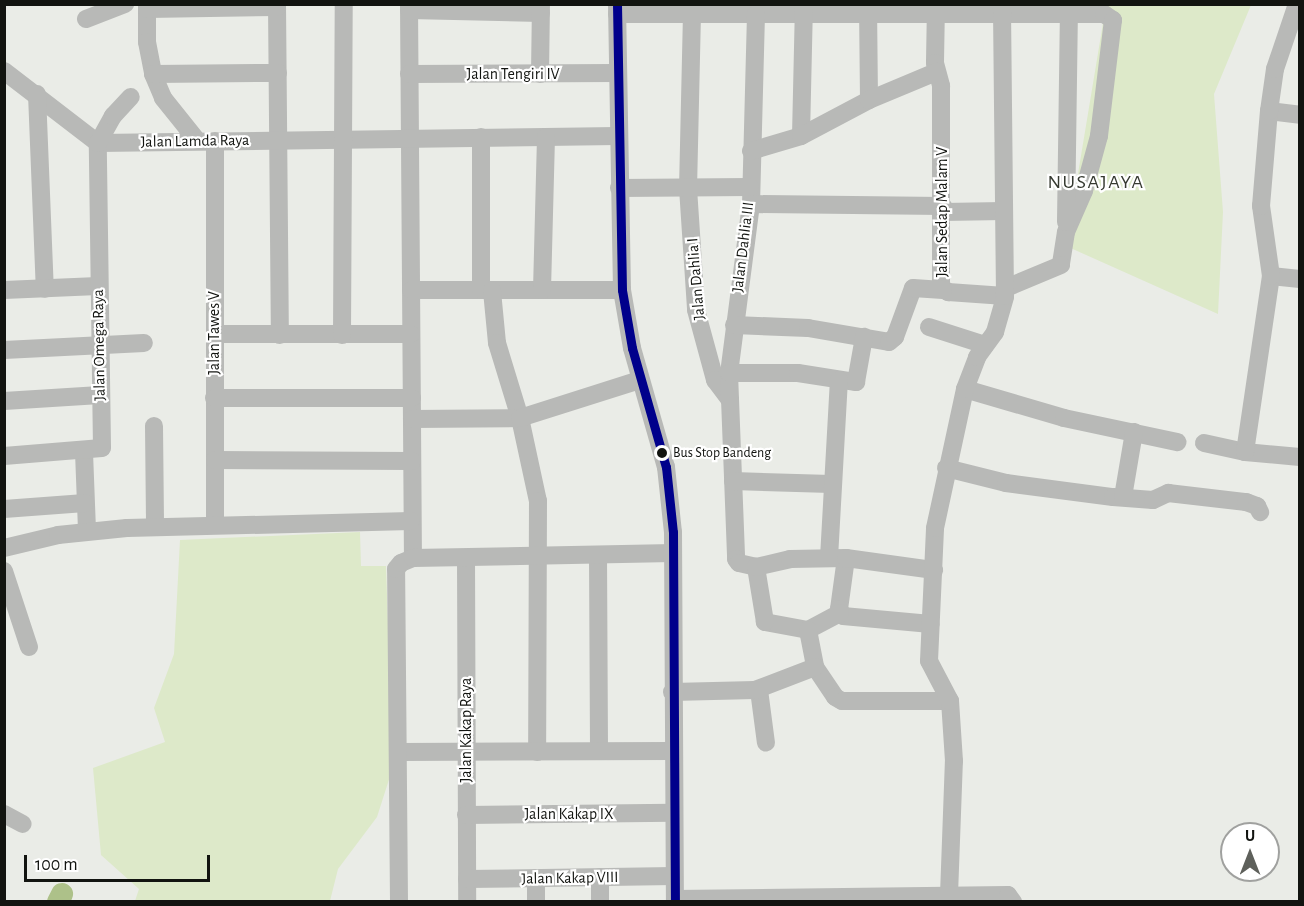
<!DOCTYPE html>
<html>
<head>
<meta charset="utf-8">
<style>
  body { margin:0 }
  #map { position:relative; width:1304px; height:906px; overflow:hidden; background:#eaece7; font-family:"Alegreya Sans",sans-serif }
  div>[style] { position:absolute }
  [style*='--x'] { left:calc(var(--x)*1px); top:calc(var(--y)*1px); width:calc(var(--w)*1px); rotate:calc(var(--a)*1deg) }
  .green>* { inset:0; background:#dde9c9 }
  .river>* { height:22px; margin:-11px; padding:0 11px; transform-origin:11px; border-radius:11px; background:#adc189 }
  .minor>* { height:18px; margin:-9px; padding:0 9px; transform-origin:9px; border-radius:9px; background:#b8b9b7 }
  .bus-1>* { height:9px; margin:-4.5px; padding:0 4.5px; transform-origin:4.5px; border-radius:4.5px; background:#00008b }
  .dots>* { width:16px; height:16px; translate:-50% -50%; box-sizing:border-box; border:3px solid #fff; border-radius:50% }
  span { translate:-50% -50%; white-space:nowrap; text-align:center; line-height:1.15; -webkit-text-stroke:4.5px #fff; paint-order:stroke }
  .bus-label { font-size:14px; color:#121410 }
  .left { translate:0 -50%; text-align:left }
  .street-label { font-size:16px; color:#121410 }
  .quarter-label { font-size:20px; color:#363a31; letter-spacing:1.5px }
  .frame { position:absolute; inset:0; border:6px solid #121410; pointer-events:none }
  .north { position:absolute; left:1220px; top:822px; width:60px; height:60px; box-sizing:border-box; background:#fff; border:2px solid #a0a19f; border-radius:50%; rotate:0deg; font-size:16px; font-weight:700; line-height:24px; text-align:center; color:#121410 }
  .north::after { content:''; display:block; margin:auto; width:21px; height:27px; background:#5e605b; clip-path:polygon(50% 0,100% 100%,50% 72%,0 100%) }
  .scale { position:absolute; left:24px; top:855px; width:186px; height:27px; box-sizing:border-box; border:3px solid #121410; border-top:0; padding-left:8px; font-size:18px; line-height:21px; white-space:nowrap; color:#121410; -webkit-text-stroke:4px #fff; paint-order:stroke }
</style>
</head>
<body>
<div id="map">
  <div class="green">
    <div style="clip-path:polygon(1106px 5px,1251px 5px,1214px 94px,1223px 212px,1218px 314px,1066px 246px)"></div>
    <div style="clip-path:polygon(360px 532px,361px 566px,386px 566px,393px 767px,377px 817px,338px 869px,330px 901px,135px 901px,139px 889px,101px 855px,93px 768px,165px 742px,154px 708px,174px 654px,180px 540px)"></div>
  </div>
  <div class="river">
    <div style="--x:58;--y:902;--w:9;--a:-63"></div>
  </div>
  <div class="minor">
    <div style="--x:147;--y:4;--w:38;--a:90"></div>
    <div style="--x:147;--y:42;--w:33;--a:79"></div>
    <div style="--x:153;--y:74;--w:26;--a:67"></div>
    <div style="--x:163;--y:98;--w:53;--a:51.2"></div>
    <div style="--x:277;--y:4;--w:331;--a:89.5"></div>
    <div style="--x:409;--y:4;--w:554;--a:89.59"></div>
    <div style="--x:617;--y:4;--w:286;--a:89"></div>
    <div style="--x:622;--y:290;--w:59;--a:80.2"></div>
    <div style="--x:632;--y:348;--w:124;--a:74.1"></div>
    <div style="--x:666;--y:467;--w:65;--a:83.9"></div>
    <div style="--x:673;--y:532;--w:370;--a:89.7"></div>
    <div style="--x:868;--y:4;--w:96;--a:89.4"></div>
    <div style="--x:936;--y:4;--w:59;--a:91"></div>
    <div style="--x:935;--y:63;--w:24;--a:75"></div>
    <div style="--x:941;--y:86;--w:201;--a:90"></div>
    <div style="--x:941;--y:287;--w:9;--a:36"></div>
    <div style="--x:948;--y:292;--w:57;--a:4"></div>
    <div style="--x:147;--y:9;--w:130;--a:-0.9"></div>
    <div style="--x:409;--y:10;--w:132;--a:1.3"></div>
    <div style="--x:692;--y:13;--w:175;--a:91.3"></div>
    <div style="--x:688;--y:188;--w:122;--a:86.2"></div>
    <div style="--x:696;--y:310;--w:73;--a:74.8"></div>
    <div style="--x:715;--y:380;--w:25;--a:53"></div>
    <div style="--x:617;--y:14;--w:487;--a:0"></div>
    <div style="--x:1104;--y:14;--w:11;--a:34"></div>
    <div style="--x:1113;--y:20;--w:117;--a:96.9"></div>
    <div style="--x:1099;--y:136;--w:57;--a:105.3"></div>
    <div style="--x:1084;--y:191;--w:45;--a:113.7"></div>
    <div style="--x:1066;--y:232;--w:33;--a:99"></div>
    <div style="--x:1061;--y:265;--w:60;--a:157.3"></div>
    <div style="--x:756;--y:14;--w:190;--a:91.5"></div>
    <div style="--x:751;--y:204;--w:170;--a:97.4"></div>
    <div style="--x:729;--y:373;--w:186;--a:87.8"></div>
    <div style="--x:736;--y:559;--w:5;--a:53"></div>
    <div style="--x:739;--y:563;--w:17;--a:13"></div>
    <div style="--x:86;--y:19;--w:42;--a:-21"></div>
    <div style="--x:4;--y:71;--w:118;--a:37.5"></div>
    <div style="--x:98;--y:143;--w:519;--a:-0.77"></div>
    <div style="--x:153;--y:74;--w:125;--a:-0.5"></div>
    <div style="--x:409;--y:74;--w:207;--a:-0.3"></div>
    <div style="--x:540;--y:74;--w:70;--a:-89.2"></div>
    <div style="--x:37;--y:94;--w:195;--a:87.7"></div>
    <div style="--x:1269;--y:111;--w:31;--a:7"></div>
    <div style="--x:801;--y:136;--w:132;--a:-88.7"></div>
    <div style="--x:215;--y:141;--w:384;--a:90"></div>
    <div style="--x:751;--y:151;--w:52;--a:-16.7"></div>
    <div style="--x:801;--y:136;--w:77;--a:-27.9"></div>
    <div style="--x:869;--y:100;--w:73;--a:-22.7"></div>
    <div style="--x:619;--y:188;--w:131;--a:-0.4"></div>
    <div style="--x:751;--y:204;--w:192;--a:0.6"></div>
    <div style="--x:943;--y:212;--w:61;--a:-0.9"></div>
    <div style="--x:1066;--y:222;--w:218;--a:-89.2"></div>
    <div style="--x:1271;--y:276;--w:29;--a:6"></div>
    <div style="--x:4;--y:290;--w:94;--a:-2.4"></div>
    <div style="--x:411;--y:290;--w:211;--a:0"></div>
    <div style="--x:481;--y:290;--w:153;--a:-90"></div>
    <div style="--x:542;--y:290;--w:153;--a:-88.5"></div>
    <div style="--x:492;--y:291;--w:52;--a:84.5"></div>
    <div style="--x:497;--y:343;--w:78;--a:73"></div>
    <div style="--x:520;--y:418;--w:85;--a:77.8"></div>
    <div style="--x:538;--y:501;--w:251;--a:90.2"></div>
    <div style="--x:734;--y:325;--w:74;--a:2.3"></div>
    <div style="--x:808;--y:328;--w:82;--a:9.8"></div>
    <div style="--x:889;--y:342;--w:8;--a:-40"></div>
    <div style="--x:895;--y:337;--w:52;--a:-69.8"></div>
    <div style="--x:913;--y:288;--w:30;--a:4"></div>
    <div style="--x:929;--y:327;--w:59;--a:17.8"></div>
    <div style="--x:215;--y:334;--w:196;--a:0"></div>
    <div style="--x:342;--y:335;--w:331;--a:-89.7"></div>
    <div style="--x:4;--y:350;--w:140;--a:-2.9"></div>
    <div style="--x:729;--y:373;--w:69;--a:0"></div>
    <div style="--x:798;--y:373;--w:59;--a:8.8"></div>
    <div style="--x:856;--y:382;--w:46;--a:-79.9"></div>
    <div style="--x:965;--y:389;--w:103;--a:16.3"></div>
    <div style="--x:1064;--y:418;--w:116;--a:12"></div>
    <div style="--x:214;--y:398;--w:198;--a:0"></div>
    <div style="--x:4;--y:401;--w:96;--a:-3.6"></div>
    <div style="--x:412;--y:419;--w:108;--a:-0.5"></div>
    <div style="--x:520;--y:418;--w:126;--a:-17.6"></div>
    <div style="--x:154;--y:426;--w:101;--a:89.4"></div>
    <div style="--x:1204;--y:443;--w:42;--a:12.4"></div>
    <div style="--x:1245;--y:452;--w:55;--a:5.2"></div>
    <div style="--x:84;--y:452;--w:79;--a:87.8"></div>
    <div style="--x:1245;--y:452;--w:178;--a:-81.6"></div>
    <div style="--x:1271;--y:276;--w:71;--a:-98.1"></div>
    <div style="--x:1261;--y:206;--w:95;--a:-85.2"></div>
    <div style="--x:1269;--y:111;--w:42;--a:-81.9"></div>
    <div style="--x:1275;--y:69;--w:69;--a:-71.3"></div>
    <div style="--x:4;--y:456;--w:98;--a:-4.7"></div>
    <div style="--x:102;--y:448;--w:305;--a:-90.8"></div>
    <div style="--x:98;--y:143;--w:31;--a:-61"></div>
    <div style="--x:113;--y:116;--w:26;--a:-47"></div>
    <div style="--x:215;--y:460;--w:197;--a:0.3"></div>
    <div style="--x:946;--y:468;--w:62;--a:14"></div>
    <div style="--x:1006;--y:483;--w:108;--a:7.5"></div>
    <div style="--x:1113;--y:497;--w:40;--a:4.3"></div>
    <div style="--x:1153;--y:500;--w:17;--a:-25"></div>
    <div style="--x:1168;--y:493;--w:79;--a:6.6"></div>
    <div style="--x:1246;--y:502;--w:12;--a:20"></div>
    <div style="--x:1257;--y:506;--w:7;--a:63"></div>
    <div style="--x:733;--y:481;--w:98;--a:1.8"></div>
    <div style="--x:1123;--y:497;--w:66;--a:-80.4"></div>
    <div style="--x:4;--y:509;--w:81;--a:-4.2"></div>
    <div style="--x:4;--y:548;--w:56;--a:-13.5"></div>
    <div style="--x:58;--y:535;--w:69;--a:-5.8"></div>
    <div style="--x:127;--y:528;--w:284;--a:-1.4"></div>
    <div style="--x:598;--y:555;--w:196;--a:89.7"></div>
    <div style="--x:466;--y:558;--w:344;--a:89.8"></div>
    <div style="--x:829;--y:558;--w:178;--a:-86.8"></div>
    <div style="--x:846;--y:558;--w:51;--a:97.8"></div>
    <div style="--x:839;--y:609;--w:8;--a:60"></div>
    <div style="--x:843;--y:616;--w:88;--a:5.2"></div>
    <div style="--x:4;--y:571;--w:80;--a:71.8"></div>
    <div style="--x:840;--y:613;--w:36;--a:152"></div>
    <div style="--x:808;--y:630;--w:44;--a:-169.5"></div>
    <div style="--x:765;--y:622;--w:56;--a:-99.3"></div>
    <div style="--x:756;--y:567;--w:35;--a:-13"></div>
    <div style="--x:790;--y:559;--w:56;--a:-1"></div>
    <div style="--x:846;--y:558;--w:89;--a:7.8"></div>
    <div style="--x:808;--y:630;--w:38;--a:79"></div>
    <div style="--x:815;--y:667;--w:36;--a:56"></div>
    <div style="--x:835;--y:697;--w:8;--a:30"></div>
    <div style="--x:842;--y:701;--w:108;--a:0"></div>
    <div style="--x:759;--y:690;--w:53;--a:82.5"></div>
    <div style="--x:672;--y:692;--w:83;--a:-1.4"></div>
    <div style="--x:755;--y:690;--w:64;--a:-21"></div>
    <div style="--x:400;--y:752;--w:272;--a:-0.2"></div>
    <div style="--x:4;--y:814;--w:21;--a:28"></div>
    <div style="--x:466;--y:815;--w:207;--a:-0.6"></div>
    <div style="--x:600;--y:877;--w:25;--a:90"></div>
    <div style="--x:536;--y:878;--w:24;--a:90"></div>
    <div style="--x:467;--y:879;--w:207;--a:-0.8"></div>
    <div style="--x:949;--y:895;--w:134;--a:-87.9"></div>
    <div style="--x:954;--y:761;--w:60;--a:-93.8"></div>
    <div style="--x:950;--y:701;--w:45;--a:-117.7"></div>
    <div style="--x:929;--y:661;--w:133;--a:-87.4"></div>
    <div style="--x:935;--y:528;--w:142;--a:-77.8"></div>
    <div style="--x:965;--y:389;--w:34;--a:-69"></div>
    <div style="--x:977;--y:357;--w:31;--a:-54"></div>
    <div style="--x:995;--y:332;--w:37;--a:-74"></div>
    <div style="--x:1005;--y:296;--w:292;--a:-90.6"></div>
    <div style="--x:675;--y:899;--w:333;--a:-0.7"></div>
    <div style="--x:1008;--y:895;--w:9;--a:54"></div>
    <div style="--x:399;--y:902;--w:333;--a:-90.5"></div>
    <div style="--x:396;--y:569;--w:8;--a:-50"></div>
    <div style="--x:401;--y:563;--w:13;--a:-23"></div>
    <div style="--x:413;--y:558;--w:260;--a:-1.1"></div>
  </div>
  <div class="bus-1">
    <div style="--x:617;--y:4;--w:286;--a:89"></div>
    <div style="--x:622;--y:290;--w:59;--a:80.2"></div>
    <div style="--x:632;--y:348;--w:124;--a:74.1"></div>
    <div style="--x:666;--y:467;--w:65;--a:83.9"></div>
    <div style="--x:673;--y:532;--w:370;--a:89.7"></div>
  </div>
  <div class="dots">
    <div style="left:662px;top:453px;background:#121410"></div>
  </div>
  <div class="bus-label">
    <span class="left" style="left:673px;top:453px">Bus Stop Bandeng</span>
  </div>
  <div class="street-label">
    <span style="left:513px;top:74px">Jalan Tengiri IV</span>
    <span style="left:195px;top:141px;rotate:-1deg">Jalan Lamda Raya</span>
    <span style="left:942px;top:212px;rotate:-90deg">Jalan Sedap Malam V</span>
    <span style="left:743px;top:247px;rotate:-83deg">Jalan Dahlia III</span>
    <span style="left:696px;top:279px;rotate:-95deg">Jalan Dahlia I</span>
    <span style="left:214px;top:333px;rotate:-90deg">Jalan Tawes V</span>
    <span style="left:99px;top:345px;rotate:-91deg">Jalan Omega Raya</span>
    <span style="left:466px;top:730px;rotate:-90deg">Jalan Kakap Raya</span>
    <span style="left:569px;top:814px">Jalan Kakap IX</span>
    <span style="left:570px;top:878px;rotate:-1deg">Jalan Kakap VIII</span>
  </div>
  <div class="quarter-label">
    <span style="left:1096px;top:182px">NUSAJAYA</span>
  </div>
  <div class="frame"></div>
  <div class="north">U</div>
  <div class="scale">100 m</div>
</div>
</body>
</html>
